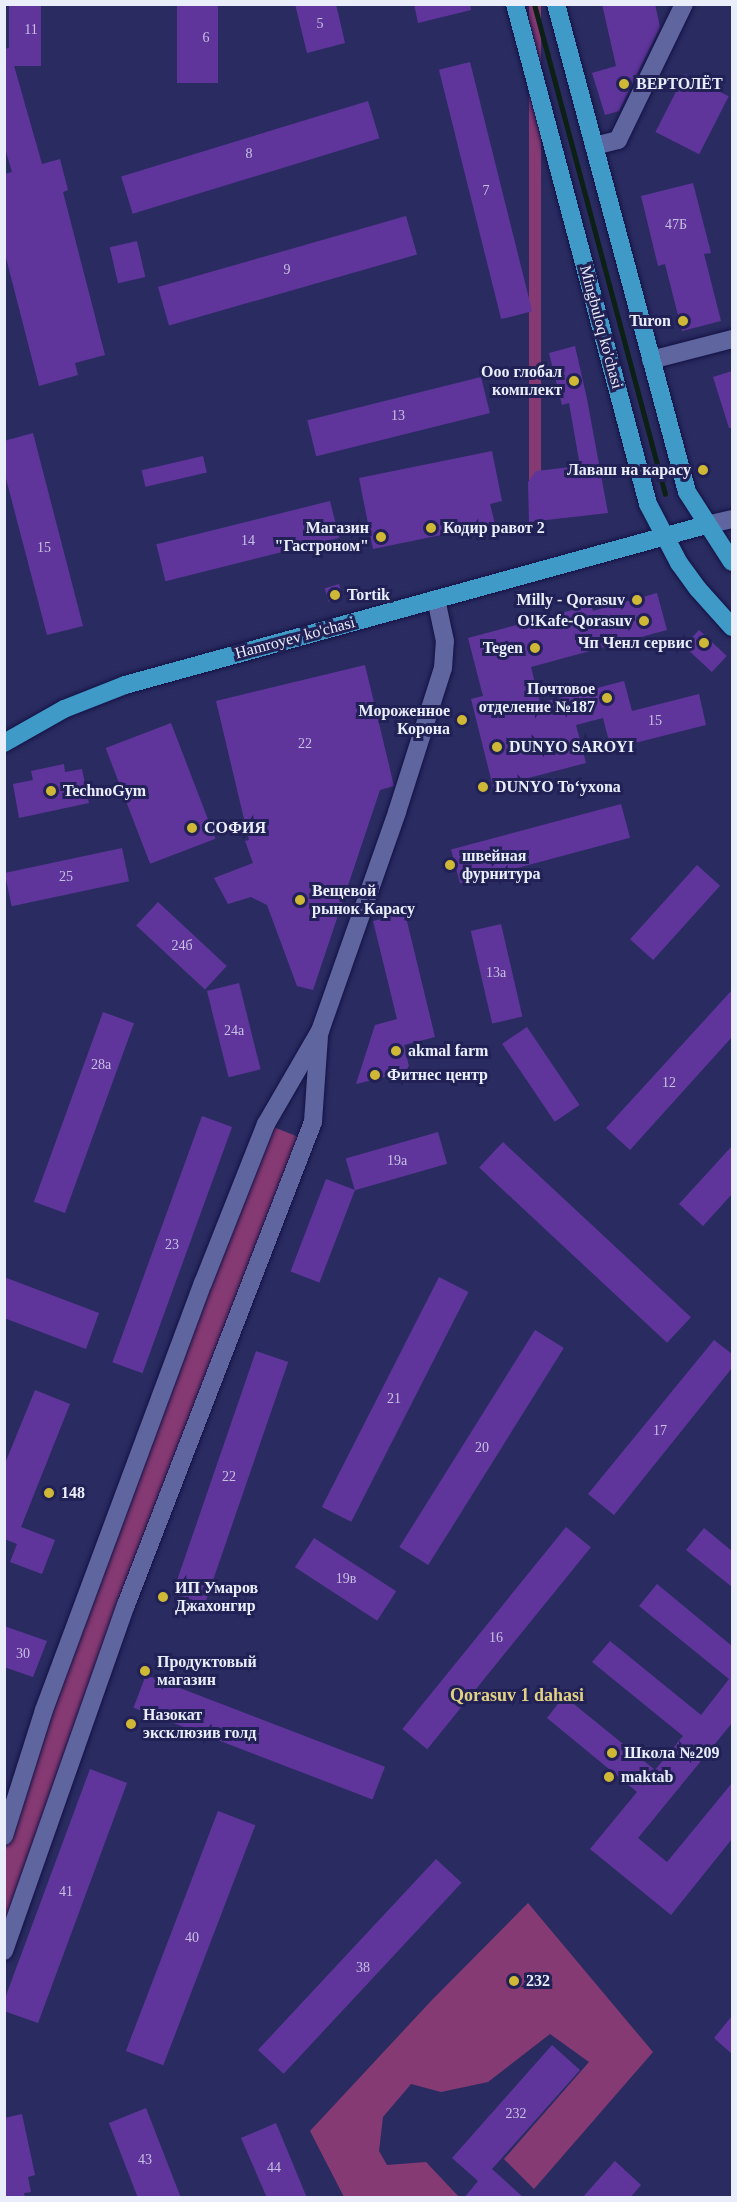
<!DOCTYPE html>
<html>
<head>
<meta charset="utf-8">
<style>
  body { margin:0 }
  #map { position:relative; width:737px; height:2202px; overflow:hidden; background:#2a2c61; font-family:"Times New Roman",serif }
  div>[style] { position:absolute }
  [style*='--x'] { left:calc(var(--x)*1px); top:calc(var(--y)*1px); width:calc(var(--w)*1px); rotate:calc(var(--a)*1deg) }
  .green>* { inset:0; background:#863a73; transform-origin:0 0 }
  .stream>* { height:5px; margin:-2.5px; padding:0 2.5px; transform-origin:2.5px; border-radius:2.5px; background:#0d2016 }
  .building>* { inset:0; background:#5f359b; transform-origin:0 0 }
  .roads { filter:drop-shadow(0 0 2px #141144) drop-shadow(0 0 2px #141144) }
  .minor>* { height:18px; margin:-9px; padding:0 9px; transform-origin:9px; border-radius:9px; background:#5f659f }
  .major>* { height:18px; margin:-9px; padding:0 9px; transform-origin:9px; border-radius:9px; background:#3f9ac7 }
  .dots>* { width:16px; height:16px; translate:-50% -50%; box-sizing:border-box; border:3px solid #212156; border-radius:50% }
  span { translate:-50% -50%; white-space:nowrap; text-align:center; line-height:1.15; -webkit-text-stroke:6px #212156; paint-order:stroke }
  .number-label { font-size:14px; color:#c7bfe2 }
  .number-label span { -webkit-text-stroke-width:0 }
  .poi-label { font-size:16px; color:#eaedfa; font-weight:700 }
  .left { translate:0 -50%; text-align:left }
  .right { translate:-100% -50%; text-align:right }
  .street-label { font-size:16px; color:#eaedfa }
  .neighbourhood-label { font-size:18px; color:#e1d183; font-weight:700 }
  .frame { position:absolute; inset:0; border:6px solid #eaedfa; pointer-events:none }
</style>
</head>
<body>
<div id="map">
  <div class="green">
    <div style="left:529px;top:5px;width:12px;height:506px"></div>
    <div style="clip-path:polygon(266px 1124px,306px 1140px,5px 1951px,5px 1836px)"></div>
    <div style="clip-path:polygon(528px 1903px,653px 2052px,534px 2189px,504px 2159px,589px 2062px,550px 2034px,488px 2082px,441px 2092px,411px 2084px,383px 2117px,379px 2151px,387px 2165px,426px 2162px,459px 2197px,344px 2197px,310px 2131px,431px 2001px)"></div>
  </div>
  <div class="stream">
    <div style="--x:534;--y:4;--w:507;--a:75.03"></div>
  </div>
  <div class="building">
    <div style="left:9px;top:4px;width:32px;height:62px"></div>
    <div style="left:177px;top:4px;width:41px;height:79px"></div>
    <div style="clip-path:polygon(295px 4px,336px 4px,345px 43px,307px 53px)"></div>
    <div style="clip-path:polygon(414px 4px,470px 4px,471px 10px,418px 23px)"></div>
    <div style="clip-path:polygon(602px 4px,655px 4px,660px 27px,619px 111px,605px 115px,592px 73px,616px 66px)"></div>
    <div style="clip-path:polygon(9px 48px,42px 164px,60px 159px,68px 190px,63px 192px,105px 355px,75px 363px,78px 375px,39px 386px,4px 250px,4px 174px,12px 172px,4px 145px,4px 49px)"></div>
    <div style="left:470px;top:62px;width:257px;height:32px;rotate:76deg"></div>
    <div style="left:685px;top:74px;width:49px;height:65px;rotate:27deg"></div>
    <div style="left:368px;top:101px;width:39px;height:258px;rotate:73deg"></div>
    <div style="clip-path:polygon(693px 183px,711px 253px,704px 254px,721px 321px,682px 331px,665px 264px,658px 266px,641px 196px)"></div>
    <div style="left:406px;top:216px;width:40px;height:258px;rotate:74deg"></div>
    <div style="left:137px;top:241px;width:37px;height:28px;rotate:77deg"></div>
    <div style="clip-path:polygon(575px 346px,587px 399px,608px 513px,529px 522px,528px 482px,536px 471px,580px 466px,569px 403px,562px 405px,549px 353px)"></div>
    <div style="clip-path:polygon(732px 371px,732px 428px,729px 428px,713px 377px)"></div>
    <div style="left:481px;top:377px;width:37px;height:179px;rotate:76deg"></div>
    <div style="clip-path:polygon(33px 433px,83px 626px,47px 635px,4px 471px,4px 441px)"></div>
    <div style="clip-path:polygon(492px 451px,502px 501px,490px 504px,495px 524px,373px 549px,359px 478px)"></div>
    <div style="left:203px;top:456px;width:17px;height:63px;rotate:77deg"></div>
    <div style="left:330px;top:501px;width:38px;height:179px;rotate:76deg"></div>
    <div style="left:339px;top:584px;width:14px;height:15px;rotate:73deg"></div>
    <div style="clip-path:polygon(657px 593px,667px 630px,531px 667px,540px 703px,624px 681px,632px 711px,699px 694px,706px 725px,611px 749px,603px 718px,576px 725px,586px 763px,493px 787px,471px 699px,483px 696px,468px 638px,591px 605px,593px 611px)"></div>
    <div style="left:699px;top:630px;width:38px;height:22px;rotate:43deg"></div>
    <div style="clip-path:polygon(365px 665px,394px 786px,380px 790px,313px 990px,297px 986px,267px 905px,251px 897px,228px 904px,214px 878px,253px 863px,245px 841px,249px 840px,216px 701px)"></div>
    <div style="left:171px;top:723px;width:124px;height:70px;rotate:69deg"></div>
    <div style="clip-path:polygon(64px 764px,65px 772px,82px 769px,89px 803px,19px 818px,13px 784px,33px 780px,31px 771px)"></div>
    <div style="left:621px;top:804px;width:35px;height:176px;rotate:75deg"></div>
    <div style="left:122px;top:848px;width:34px;height:120px;rotate:78deg"></div>
    <div style="left:697px;top:865px;width:31px;height:100px;rotate:42deg"></div>
    <div style="left:158px;top:902px;width:94px;height:32px;rotate:43deg"></div>
    <div style="clip-path:polygon(405px 913px,435px 1037px,404px 1045px,410px 1071px,356px 1084px,375px 1025px,397px 1019px,373px 921px)"></div>
    <div style="left:501px;top:924px;width:95px;height:31px;rotate:77deg"></div>
    <div style="left:239px;top:983px;width:89px;height:33px;rotate:76deg"></div>
    <div style="clip-path:polygon(732px 990px,732px 1037px,630px 1150px,606px 1128px)"></div>
    <div style="left:103px;top:1012px;width:33px;height:202px;rotate:20deg"></div>
    <div style="left:527px;top:1027px;width:94px;height:30px;rotate:56deg"></div>
    <div style="left:202px;top:1116px;width:32px;height:262px;rotate:20deg"></div>
    <div style="left:438px;top:1132px;width:33px;height:96px;rotate:74deg"></div>
    <div style="left:503px;top:1142px;width:257px;height:35px;rotate:43deg"></div>
    <div style="clip-path:polygon(732px 1146px,732px 1194px,703px 1226px,679px 1204px)"></div>
    <div style="left:326px;top:1179px;width:31px;height:99px;rotate:21deg"></div>
    <div style="clip-path:polygon(4px 1277px,99px 1313px,86px 1349px,4px 1318px)"></div>
    <div style="left:439px;top:1277px;width:33px;height:258px;rotate:27deg"></div>
    <div style="left:535px;top:1330px;width:34px;height:256px;rotate:32deg"></div>
    <div style="clip-path:polygon(714px 1340px,732px 1354px,732px 1368px,614px 1515px,588px 1494px)"></div>
    <div style="left:256px;top:1351px;width:34px;height:256px;rotate:19deg"></div>
    <div style="clip-path:polygon(35px 1390px,70px 1404px,21px 1527px,55px 1540px,42px 1574px,10px 1562px,17px 1544px,4px 1539px,4px 1466px)"></div>
    <div style="left:566px;top:1527px;width:32px;height:260px;rotate:39deg"></div>
    <div style="clip-path:polygon(704px 1528px,732px 1551px,732px 1587px,686px 1550px)"></div>
    <div style="left:314px;top:1538px;width:98px;height:35px;rotate:33deg"></div>
    <div style="clip-path:polygon(657px 1584px,732px 1646px,732px 1723px,638px 1838px,667px 1862px,732px 1783px,732px 1839px,671px 1915px,590px 1849px,637px 1792px,547px 1718px,564px 1696px,655px 1770px,683px 1736px,592px 1662px,610px 1641px,701px 1715px,729px 1679px,639px 1606px)"></div>
    <div style="clip-path:polygon(4px 1626px,47px 1641px,33px 1677px,4px 1667px)"></div>
    <div style="left:146px;top:1675px;width:256px;height:35px;rotate:21deg"></div>
    <div style="clip-path:polygon(90px 1769px,127px 1783px,38px 2023px,4px 2011px,4px 2001px)"></div>
    <div style="left:218px;top:1811px;width:40px;height:257px;rotate:21deg"></div>
    <div style="left:436px;top:1859px;width:35px;height:261px;rotate:43deg"></div>
    <div style="clip-path:polygon(732px 2016px,732px 2054px,714px 2038px)"></div>
    <div style="clip-path:polygon(552px 2045px,580px 2070px,492px 2169px,524px 2198px,464px 2198px,478px 2181px,452px 2158px)"></div>
    <div style="clip-path:polygon(146px 2108px,181px 2198px,138px 2198px,109px 2123px)"></div>
    <div style="clip-path:polygon(22px 2114px,35px 2175px,28px 2177px,31px 2192px,24px 2193px,25px 2198px,4px 2198px,4px 2118px)"></div>
    <div style="clip-path:polygon(276px 2123px,307px 2198px,267px 2198px,241px 2138px)"></div>
    <div style="clip-path:polygon(615px 2161px,641px 2185px,630px 2198px,582px 2198px)"></div>
  </div>
  <div class="roads">
    <div class="minor">
      <div style="--x:594;--y:146;--w:25;--a:-14"></div>
      <div style="--x:618;--y:140;--w:151;--a:-64.1"></div>
      <div style="--x:651;--y:360;--w:84;--a:-14.5"></div>
      <div style="--x:706;--y:525;--w:27;--a:-13"></div>
      <div style="--x:4;--y:1836;--w:132;--a:-72.4"></div>
      <div style="--x:44;--y:1710;--w:456;--a:-69.6"></div>
      <div style="--x:203;--y:1283;--w:171;--a:-68.4"></div>
      <div style="--x:266;--y:1124;--w:108;--a:-59.9"></div>
      <div style="--x:320;--y:1031;--w:232;--a:-70.6"></div>
      <div style="--x:397;--y:812;--w:151;--a:-72.3"></div>
      <div style="--x:443;--y:668;--w:27;--a:-86"></div>
      <div style="--x:445;--y:641;--w:43;--a:-102.1"></div>
      <div style="--x:4;--y:1951;--w:367;--a:-70.6"></div>
      <div style="--x:126;--y:1605;--w:518;--a:-68.84"></div>
      <div style="--x:313;--y:1122;--w:86;--a:-86"></div>
    </div>
    <div class="major">
      <div style="--x:515;--y:4;--w:517;--a:75.1"></div>
      <div style="--x:648;--y:504;--w:67;--a:62.3"></div>
      <div style="--x:679;--y:563;--w:32;--a:54"></div>
      <div style="--x:698;--y:589;--w:51;--a:48.2"></div>
      <div style="--x:556;--y:4;--w:505;--a:74.97"></div>
      <div style="--x:687;--y:492;--w:83;--a:57.3"></div>
      <div style="--x:4;--y:743;--w:69;--a:-29.5"></div>
      <div style="--x:64;--y:709;--w:66;--a:-21.5"></div>
      <div style="--x:125;--y:685;--w:603;--a:-15.4"></div>
    </div>
  </div>
  <div class="dots">
    <div style="left:624px;top:84px;background:#d0b837"></div>
    <div style="left:683px;top:321px;background:#d0b837"></div>
    <div style="left:574px;top:381px;background:#d0b837"></div>
    <div style="left:703px;top:470px;background:#d0b837"></div>
    <div style="left:431px;top:528px;background:#d0b837"></div>
    <div style="left:381px;top:537px;background:#d0b837"></div>
    <div style="left:335px;top:595px;background:#d0b837"></div>
    <div style="left:637px;top:600px;background:#d0b837"></div>
    <div style="left:644px;top:621px;background:#d0b837"></div>
    <div style="left:704px;top:643px;background:#d0b837"></div>
    <div style="left:535px;top:648px;background:#d0b837"></div>
    <div style="left:607px;top:698px;background:#d0b837"></div>
    <div style="left:462px;top:720px;background:#d0b837"></div>
    <div style="left:497px;top:747px;background:#d0b837"></div>
    <div style="left:483px;top:787px;background:#d0b837"></div>
    <div style="left:51px;top:791px;background:#d0b837"></div>
    <div style="left:192px;top:828px;background:#d0b837"></div>
    <div style="left:450px;top:865px;background:#d0b837"></div>
    <div style="left:300px;top:900px;background:#d0b837"></div>
    <div style="left:396px;top:1051px;background:#d0b837"></div>
    <div style="left:375px;top:1075px;background:#d0b837"></div>
    <div style="left:49px;top:1493px;background:#d0b837"></div>
    <div style="left:163px;top:1597px;background:#d0b837"></div>
    <div style="left:145px;top:1671px;background:#d0b837"></div>
    <div style="left:131px;top:1724px;background:#d0b837"></div>
    <div style="left:612px;top:1753px;background:#d0b837"></div>
    <div style="left:609px;top:1777px;background:#d0b837"></div>
    <div style="left:514px;top:1981px;background:#d0b837"></div>
  </div>
  <div class="number-label">
    <span style="left:320px;top:24px">5</span>
    <span style="left:31px;top:30px">11</span>
    <span style="left:206px;top:38px">6</span>
    <span style="left:249px;top:154px">8</span>
    <span style="left:486px;top:191px">7</span>
    <span style="left:676px;top:225px">47Б</span>
    <span style="left:287px;top:270px">9</span>
    <span style="left:398px;top:416px">13</span>
    <span style="left:248px;top:541px">14</span>
    <span style="left:44px;top:548px">15</span>
    <span style="left:655px;top:721px">15</span>
    <span style="left:305px;top:744px">22</span>
    <span style="left:66px;top:877px">25</span>
    <span style="left:182px;top:946px">24б</span>
    <span style="left:496px;top:973px">13а</span>
    <span style="left:234px;top:1031px">24а</span>
    <span style="left:101px;top:1065px">28а</span>
    <span style="left:669px;top:1083px">12</span>
    <span style="left:397px;top:1161px">19а</span>
    <span style="left:172px;top:1245px">23</span>
    <span style="left:394px;top:1399px">21</span>
    <span style="left:660px;top:1431px">17</span>
    <span style="left:482px;top:1448px">20</span>
    <span style="left:229px;top:1477px">22</span>
    <span style="left:346px;top:1579px">19в</span>
    <span style="left:496px;top:1638px">16</span>
    <span style="left:23px;top:1654px">30</span>
    <span style="left:66px;top:1892px">41</span>
    <span style="left:192px;top:1938px">40</span>
    <span style="left:363px;top:1968px">38</span>
    <span style="left:516px;top:2114px">232</span>
    <span style="left:145px;top:2160px">43</span>
    <span style="left:274px;top:2168px">44</span>
  </div>
  <div class="poi-label">
    <span class="left" style="left:636px;top:84px">ВЕРТОЛЁТ</span>
    <span class="right" style="left:671px;top:321px">Turon</span>
    <span class="right" style="left:562px;top:381px">Ооо глобал<br>комплект</span>
    <span class="right" style="left:691px;top:470px">Лаваш на карасу</span>
    <span class="right" style="left:369px;top:537px">Магазин<br>"Гастроном"</span>
    <span class="left" style="left:443px;top:528px">Кодир равот 2</span>
    <span class="left" style="left:347px;top:595px">Tortik</span>
    <span class="right" style="left:625px;top:600px">Milly - Qorasuv</span>
    <span class="right" style="left:632px;top:621px">O!Kafe-Qorasuv</span>
    <span class="right" style="left:692px;top:643px">Чп Ченл сервис</span>
    <span class="right" style="left:523px;top:648px">Tegen</span>
    <span class="right" style="left:595px;top:698px">Почтовое<br>отделение №187</span>
    <span class="right" style="left:450px;top:720px">Мороженное<br>Корона</span>
    <span class="left" style="left:509px;top:747px">DUNYO SAROYI</span>
    <span class="left" style="left:495px;top:787px">DUNYO To‘yxona</span>
    <span class="left" style="left:63px;top:791px">TechnoGym</span>
    <span class="left" style="left:204px;top:828px">СОФИЯ</span>
    <span class="left" style="left:462px;top:865px">швейная<br>фурнитура</span>
    <span class="left" style="left:312px;top:900px">Вещевой<br>рынок Карасу</span>
    <span class="left" style="left:408px;top:1051px">akmal farm</span>
    <span class="left" style="left:387px;top:1075px">Фитнес центр</span>
    <span class="left" style="left:61px;top:1493px">148</span>
    <span class="left" style="left:175px;top:1597px">ИП Умаров<br>Джахонгир</span>
    <span class="left" style="left:157px;top:1671px">Продуктовый<br>магазин</span>
    <span class="left" style="left:143px;top:1724px">Назокат<br>эксклюзив голд</span>
    <span class="left" style="left:624px;top:1753px">Школа №209</span>
    <span class="left" style="left:621px;top:1777px">maktab</span>
    <span class="left" style="left:526px;top:1981px">232</span>
  </div>
  <div class="street-label">
    <span style="left:601px;top:327px;rotate:75deg">Mingbuloq ko'chasi</span>
    <span style="left:295px;top:638px;rotate:-15deg">Hamroyev ko'chasi</span>
  </div>
  <div class="neighbourhood-label">
    <span style="left:517px;top:1695px">Qorasuv 1 dahasi</span>
  </div>
  <div class="frame"></div>
</div>
</body>
</html>
